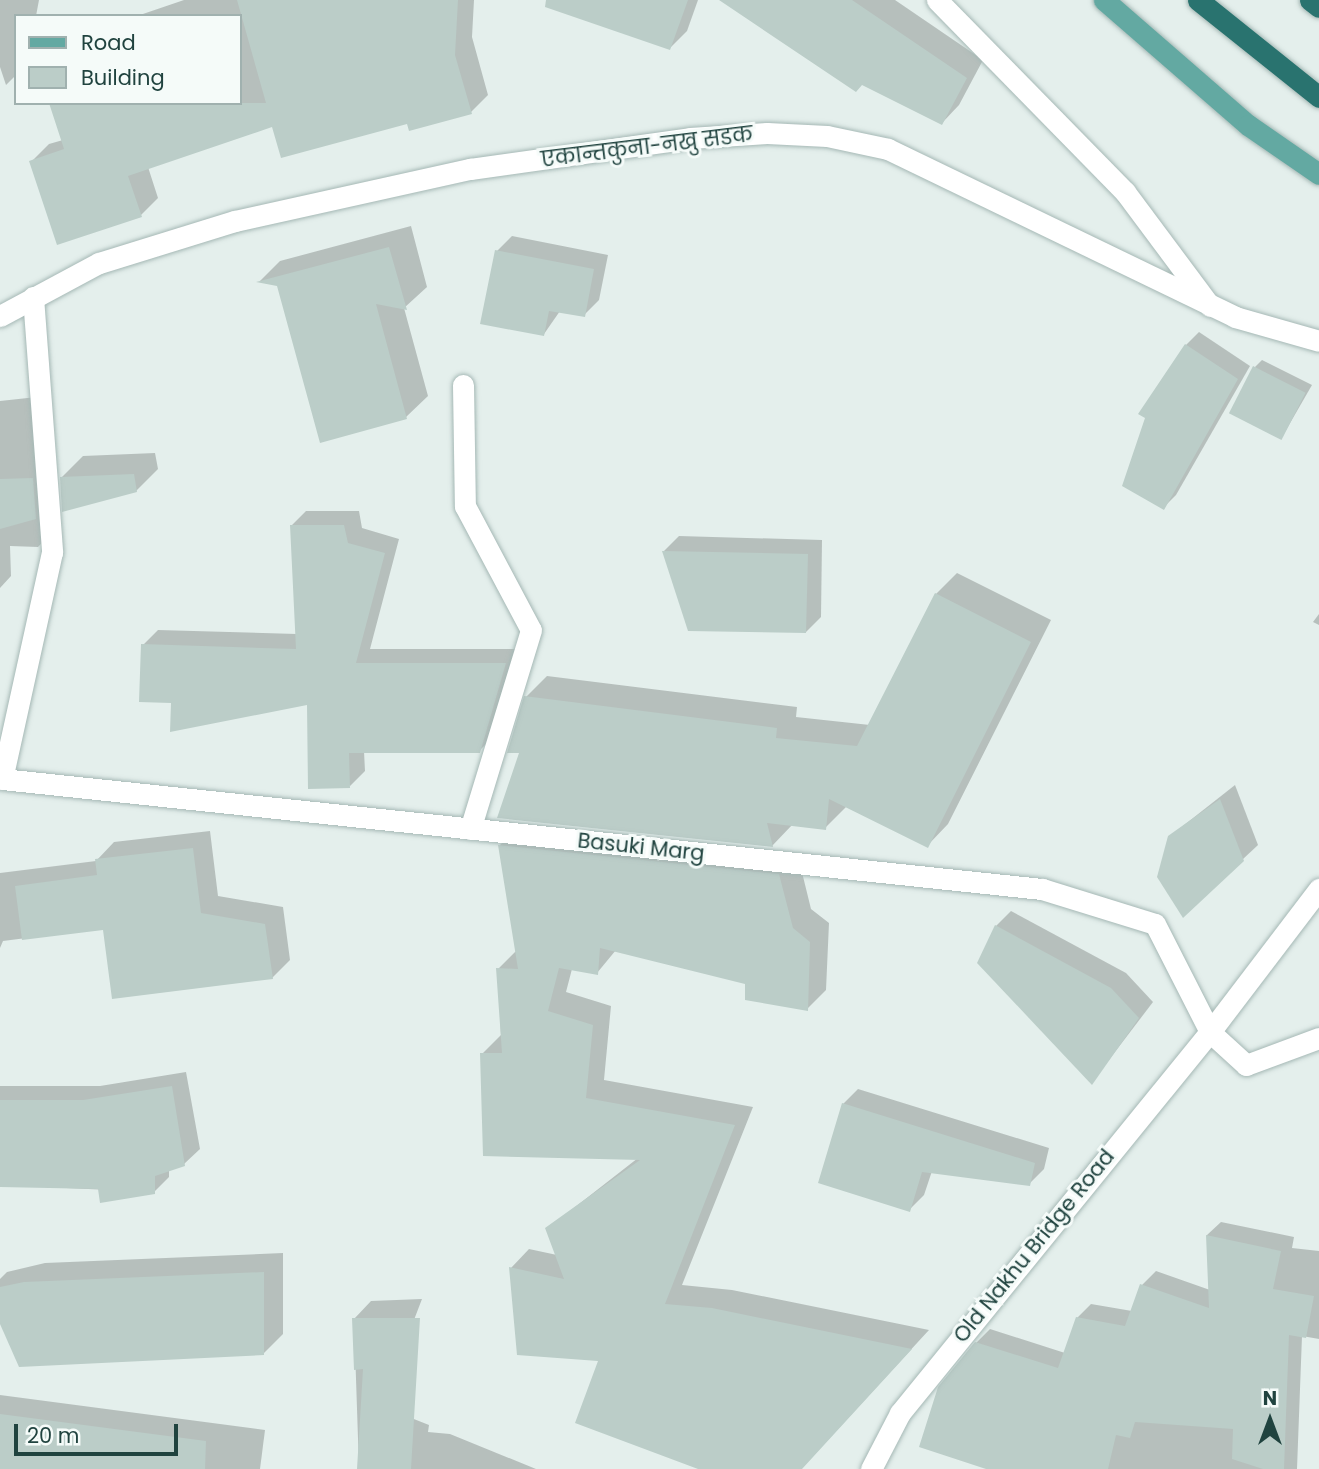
<!DOCTYPE html>
<html>
<head>
<meta charset="utf-8">
<style>
  body { margin:0 }
  #map { position:relative; width:1319px; height:1469px; overflow:hidden; background:#e4efec; font-family:Poppins,"Noto Sans Devanagari",sans-serif }
  div>[style] { position:absolute }
  [style*='--x'] { left:calc(var(--x)*1px); top:calc(var(--y)*1px); width:calc(var(--w)*1px); rotate:calc(var(--a)*1deg) }
  .shadow>* { inset:0; background:#0003 }
  .building>* { inset:0; background:#bbcdc8; transform-origin:0 0 }
  .roads { filter:drop-shadow(0 0 2px #a5b8b5) drop-shadow(0 0 2px #a5b8b5) }
  .street>* { height:21px; margin:-10.5px; padding:0 10.5px; transform-origin:10.5px; border-radius:10.5px; background:#fff }
  .secondary>* { height:21px; margin:-10.5px; padding:0 10.5px; transform-origin:10.5px; border-radius:10.5px; background:#fff }
  .primary>* { height:21px; margin:-10.5px; padding:0 10.5px; transform-origin:10.5px; border-radius:10.5px; background:#63a9a2 }
  .highway>* { height:21px; margin:-10.5px; padding:0 10.5px; transform-origin:10.5px; border-radius:10.5px; background:#29736f }
  span { translate:-50% -50%; white-space:nowrap; text-align:center; line-height:1.15; -webkit-text-stroke:6px #f5fbf9; paint-order:stroke }
  .street-label { font-size:21px; color:#20433f }
  .legend { position:absolute; left:14px; top:14px; width:228px; height:91px; box-sizing:border-box; background:#f5fbf9; border:2px solid #a0b1af; margin:0; padding:9px 12px; list-style:none; font-size:21px; color:#20433f }
  .legend li { display:flex; align-items:center; gap:14px; height:35px }
  .legend b { width:35px; border:2px solid #a0b1af }
  .north { position:absolute; left:1235px; top:1385px; width:70px; height:70px; -webkit-text-stroke:5px #f5fbf9; paint-order:stroke; rotate:0deg; font-size:19px; font-weight:700; line-height:28px; text-align:center; color:#20433f }
  .north::after { content:''; display:block; margin:auto; width:24px; height:32px; background:#20433f; clip-path:polygon(50% 0,100% 100%,50% 72%,0 100%) }
  .scale { position:absolute; left:14px; top:1424px; width:164px; height:32px; box-sizing:border-box; border:4px solid #20433f; border-top:0; padding-left:9px; font-size:21px; line-height:24px; white-space:nowrap; color:#20433f; -webkit-text-stroke:5px #f5fbf9; paint-order:stroke }
</style>
</head>
<body>
<div id="map">
  <div class="shadow">
    <div style="clip-path:polygon(0 0,39px 0,36px 16px,16px 16px,16px 75px,6px 85px,0 67px)"></div>
    <div style="clip-path:polygon(184px 0,474px 0,472px 37px,488px 95px,471px 112px,409px 122px,273px 125px,148px 167px,158px 198px,141px 215px,31px 162px,49px 144px,63px 140px,240px 103px,240px 16px,137px 16px)"></div>
    <div style="clip-path:polygon(577px 0,698px 0,687px 31px,670px 48px)"></div>
    <div style="clip-path:polygon(723px 0,895px 0,983px 60px,959px 105px,942px 123px)"></div>
    <div style="clip-path:polygon(411px 226px,427px 287px,404px 308px,428px 396px,406px 417px,278px 285px,260px 281px,280px 261px)"></div>
    <div style="clip-path:polygon(512px 236px,608px 255px,599px 300px,584px 315px,560px 311px,544px 334px,497px 251px)"></div>
    <div style="clip-path:polygon(1199px 332px,1250px 366px,1176px 495px,1163px 508px,1186px 345px)"></div>
    <div style="clip-path:polygon(1262px 360px,1312px 385px,1282px 437px,1255px 367px)"></div>
    <div style="clip-path:polygon(46px 396px,56px 528px,38px 547px,10px 546px,11px 576px,0 588px,0 401px)"></div>
    <div style="clip-path:polygon(155px 453px,158px 469px,136px 491px,61px 478px,83px 456px)"></div>
    <div style="clip-path:polygon(306px 511px,359px 511px,362px 528px,399px 539px,370px 649px,520px 649px,494px 736px,479px 751px,364px 751px,365px 771px,350px 786px,308px 703px,173px 702px,143px 645px,158px 630px,297px 634px,291px 526px)"></div>
    <div style="clip-path:polygon(679px 536px,822px 540px,821px 617px,806px 632px,664px 551px)"></div>
    <div style="clip-path:polygon(957px 573px,1051px 620px,948px 824px,927px 846px,847px 806px,825px 828px,793px 824px,772px 846px,521px 751px,526px 697px,547px 676px,797px 707px,796px 717px,870px 725px,936px 594px)"></div>
    <div style="clip-path:polygon(1319px 614px,1319px 625px,1313px 622px)"></div>
    <div style="clip-path:polygon(1235px 785px,1258px 845px,1242px 860px,1169px 837px)"></div>
    <div style="clip-path:polygon(519px 826px,798px 856px,811px 909px,829px 923px,826px 990px,807px 1009px,747px 983px,616px 950px,597px 973px,572px 969px,566px 992px,611px 1006px,604px 1080px,753px 1107px,682px 1285px,732px 1290px,929px 1330px,801px 1469px,703px 1469px,511px 1268px,529px 1249px,557px 1255px,547px 1229px,638px 1158px,482px 1054px,501px 1035px,498px 969px,517px 950px,500px 845px)"></div>
    <div style="clip-path:polygon(210px 831px,218px 896px,283px 907px,290px 960px,272px 978px,105px 928px,3px 941px,0 948px,0 873px,96px 861px,114px 842px)"></div>
    <div style="clip-path:polygon(1011px 911px,1126px 973px,1153px 1002px,1092px 1082px,996px 926px)"></div>
    <div style="clip-path:polygon(186px 1072px,200px 1149px,184px 1164px,169px 1169px,169px 1177px,154px 1192px,0 1185px,0 1086px,100px 1086px)"></div>
    <div style="clip-path:polygon(858px 1089px,1049px 1148px,1044px 1169px,1029px 1184px,932px 1171px,924px 1195px,909px 1210px,843px 1104px)"></div>
    <div style="clip-path:polygon(1221px 1222px,1294px 1237px,1292px 1248px,1319px 1251px,1319px 1339px,1302px 1336px,1297px 1469px,1000px 1469px,976px 1343px,990px 1329px,1065px 1353px,1077px 1318px,1091px 1304px,1132px 1311px,1142px 1285px,1156px 1271px,1210px 1290px,1207px 1235px)"></div>
    <div style="clip-path:polygon(283px 1253px,283px 1334px,263px 1354px,0 1320px,0 1279px,7px 1272px,45px 1263px)"></div>
    <div style="clip-path:polygon(422px 1299px,381px 1406px,429px 1425px,428px 1432px,450px 1434px,536px 1469px,359px 1469px,354px 1319px,371px 1301px)"></div>
    <div style="clip-path:polygon(0 1395px,265px 1430px,260px 1469px,0 1469px)"></div>
  </div>
  <div class="building">
    <div style="clip-path:polygon(237px 0,458px 0,455px 55px,472px 114px,409px 131px,407px 124px,281px 158px,272px 127px,128px 176px,142px 217px,57px 245px,29px 161px,64px 149px,49px 103px,266px 103px)"></div>
    <div style="clip-path:polygon(546px 0,688px 0,670px 50px,545px 7px)"></div>
    <div style="clip-path:polygon(719px 0,852px 0,967px 78px,942px 125px,862px 85px,856px 92px)"></div>
    <div style="clip-path:polygon(389px 247px,407px 310px,376px 304px,407px 419px,320px 443px,277px 286px,256px 282px)"></div>
    <div style="clip-path:polygon(495px 250px,594px 269px,585px 317px,549px 311px,544px 336px,480px 324px)"></div>
    <div style="clip-path:polygon(1185px 344px,1238px 379px,1164px 510px,1122px 486px,1145px 418px,1138px 414px)"></div>
    <div style="left:1253px;top:366px;width:59px;height:53px;rotate:27deg"></div>
    <div style="clip-path:polygon(134px 474px,137px 492px,62px 512px,60px 477px)"></div>
    <div style="clip-path:polygon(33px 478px,36px 519px,0 529px,0 479px)"></div>
    <div style="clip-path:polygon(290px 525px,344px 525px,348px 543px,385px 553px,356px 663px,506px 663px,480px 753px,349px 753px,350px 788px,308px 789px,307px 705px,170px 732px,171px 703px,139px 702px,141px 644px,296px 649px)"></div>
    <div style="clip-path:polygon(662px 551px,808px 554px,806px 633px,688px 631px)"></div>
    <div style="clip-path:polygon(935px 593px,1031px 642px,928px 848px,829px 799px,826px 830px,767px 823px,773px 847px,497px 818px,519px 753px,507px 753px,524px 696px,777px 728px,776px 738px,857px 746px)"></div>
    <div style="clip-path:polygon(1220px 799px,1244px 861px,1183px 918px,1157px 877px,1168px 836px)"></div>
    <div style="clip-path:polygon(498px 845px,779px 874px,793px 928px,810px 942px,808px 1011px,745px 1000px,745px 984px,600px 948px,598px 975px,559px 968px,548px 1011px,593px 1025px,586px 1098px,735px 1125px,665px 1304px,712px 1308px,912px 1349px,802px 1469px,698px 1469px,575px 1423px,598px 1361px,517px 1355px,509px 1267px,564px 1279px,545px 1228px,640px 1160px,483px 1156px,480px 1053px,502px 1053px,496px 968px,518px 969px)"></div>
    <div style="clip-path:polygon(193px 848px,201px 913px,265px 924px,273px 979px,112px 999px,103px 930px,22px 940px,15px 886px,97px 875px,95px 859px)"></div>
    <div style="clip-path:polygon(995px 925px,1111px 988px,1139px 1018px,1092px 1085px,977px 963px)"></div>
    <div style="clip-path:polygon(172px 1086px,185px 1166px,155px 1176px,155px 1194px,100px 1203px,98px 1189px,0 1187px,0 1100px,83px 1100px)"></div>
    <div style="clip-path:polygon(842px 1103px,1035px 1163px,1030px 1186px,922px 1172px,910px 1212px,818px 1183px)"></div>
    <div style="clip-path:polygon(1206px 1235px,1281px 1251px,1273px 1289px,1314px 1296px,1306px 1338px,1289px 1335px,1284px 1469px,1263px 1469px,1232px 1459px,1233px 1429px,1135px 1422px,1130px 1438px,1116px 1435px,1108px 1469px,986px 1469px,919px 1447px,938px 1387px,975px 1342px,1058px 1368px,1076px 1317px,1125px 1326px,1140px 1284px,1209px 1308px)"></div>
    <div style="clip-path:polygon(264px 1272px,264px 1355px,19px 1367px,0 1324px,0 1287px,24px 1282px)"></div>
    <div style="clip-path:polygon(352px 1318px,420px 1318px,411px 1469px,357px 1469px,363px 1369px,354px 1370px)"></div>
    <div style="clip-path:polygon(0 1414px,206px 1441px,205px 1469px,0 1469px)"></div>
  </div>
  <div class="roads">
    <div class="street">
      <div style="--x:937;--y:0;--w:269;--a:45.6"></div>
      <div style="--x:1125;--y:192;--w:142;--a:53.3"></div>
      <div style="--x:33;--y:297;--w:256;--a:85.7"></div>
      <div style="--x:52;--y:552;--w:232;--a:102.4"></div>
      <div style="--x:2;--y:779;--w:1046;--a:6.04"></div>
      <div style="--x:1042;--y:889;--w:118;--a:17.2"></div>
      <div style="--x:1155;--y:924;--w:121;--a:63"></div>
      <div style="--x:1210;--y:1032;--w:49;--a:42.5"></div>
      <div style="--x:1246;--y:1065;--w:78;--a:-20.3"></div>
      <div style="--x:463;--y:385;--w:121;--a:89.1"></div>
      <div style="--x:465;--y:506;--w:140;--a:62"></div>
      <div style="--x:531;--y:630;--w:208;--a:107"></div>
      <div style="--x:871;--y:1469;--w:63;--a:-62.6"></div>
      <div style="--x:900;--y:1413;--w:491;--a:-50.9"></div>
      <div style="--x:1210;--y:1032;--w:180;--a:-52.7"></div>
    </div>
    <div class="secondary">
      <div style="--x:0;--y:316;--w:112;--a:-28.2"></div>
      <div style="--x:99;--y:263;--w:142;--a:-17.2"></div>
      <div style="--x:235;--y:221;--w:241;--a:-12.5"></div>
      <div style="--x:470;--y:169;--w:222;--a:-8"></div>
      <div style="--x:690;--y:138;--w:77;--a:-3.7"></div>
      <div style="--x:767;--y:133;--w:60;--a:2.9"></div>
      <div style="--x:827;--y:136;--w:62;--a:12"></div>
      <div style="--x:888;--y:149;--w:386;--a:25.8"></div>
      <div style="--x:1235;--y:317;--w:87;--a:15.9"></div>
    </div>
    <div class="primary">
      <div style="--x:1104;--y:0;--w:191;--a:41"></div>
      <div style="--x:1248;--y:125;--w:86;--a:34.6"></div>
    </div>
    <div class="highway">
      <div style="--x:1198;--y:0;--w:155;--a:38.7"></div>
      <div style="--x:1310;--y:0;--w:11;--a:38"></div>
    </div>
  </div>
  <div class="street-label">
    <span style="left:647px;top:147px;rotate:-7deg">एकान्तकुना-नखु सडक</span>
    <span style="left:641px;top:847px;rotate:6deg">Basuki Marg</span>
    <span style="left:1034px;top:1246px;rotate:-51deg">Old Nakhu Bridge Road</span>
  </div>
  <ul class="legend">
  <li><b style="height:9px;background:#63a9a2"></b>Road</li>
  <li><b style="height:19px;background:#bbcdc8"></b>Building</li>
  </ul>
  <div class="north">N</div>
  <div class="scale">20 m</div>
</div>
</body>
</html>
